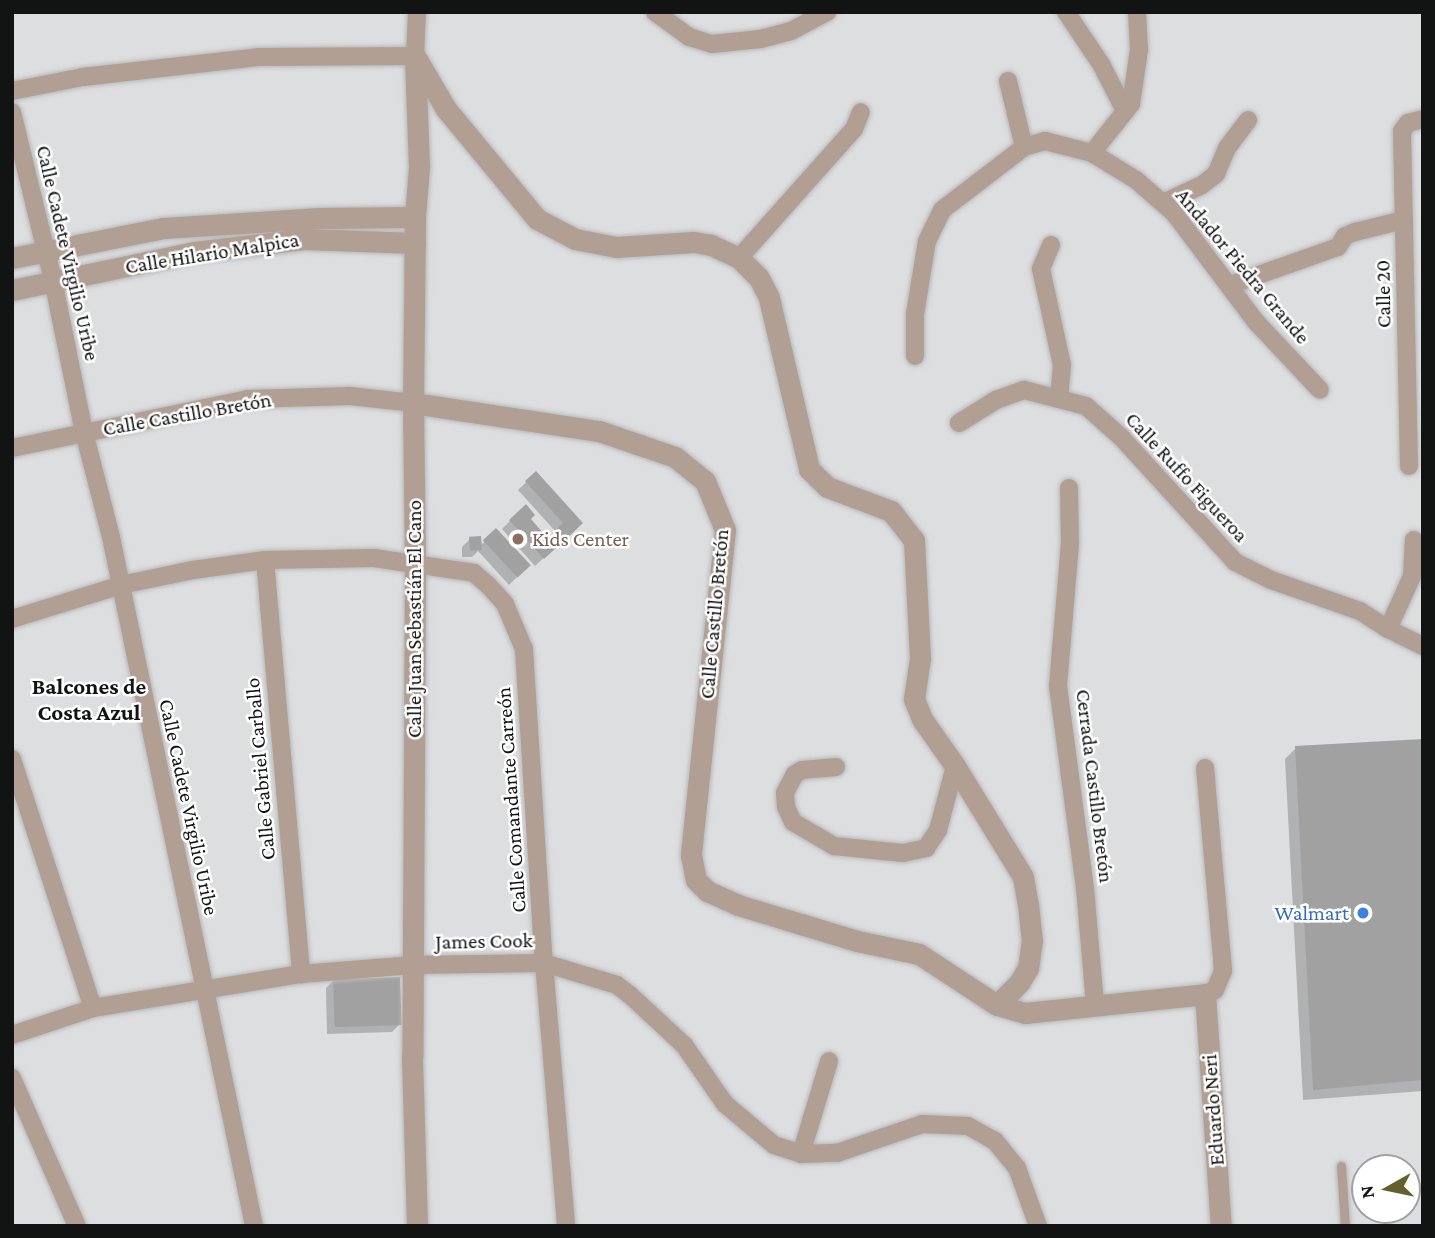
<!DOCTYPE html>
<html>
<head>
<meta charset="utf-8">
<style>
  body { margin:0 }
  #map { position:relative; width:1435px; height:1238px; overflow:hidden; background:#dddee0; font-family:"Crimson Pro",serif }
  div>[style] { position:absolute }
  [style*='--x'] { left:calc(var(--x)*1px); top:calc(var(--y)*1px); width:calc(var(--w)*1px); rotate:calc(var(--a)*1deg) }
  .shadow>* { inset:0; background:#0003 }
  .building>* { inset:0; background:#a2a1a2; transform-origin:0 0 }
  .roads { filter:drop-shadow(0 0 2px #b8b9bb) drop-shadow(0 0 2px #b8b9bb) }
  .service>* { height:9px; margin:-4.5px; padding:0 4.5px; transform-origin:4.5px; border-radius:4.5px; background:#b19f93 }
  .minor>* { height:18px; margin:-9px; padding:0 9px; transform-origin:9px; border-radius:9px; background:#b19f93 }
  .tertiary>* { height:21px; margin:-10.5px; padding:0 10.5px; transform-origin:10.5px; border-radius:10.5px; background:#b19f93 }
  .dots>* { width:19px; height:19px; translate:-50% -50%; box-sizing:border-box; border:4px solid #fff; border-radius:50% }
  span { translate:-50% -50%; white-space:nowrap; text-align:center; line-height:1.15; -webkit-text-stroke:5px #fff; paint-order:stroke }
  .street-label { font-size:21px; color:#121313 }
  .education-label { font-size:21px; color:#785e54 }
  .left { translate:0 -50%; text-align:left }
  .shop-label { font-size:21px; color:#366cbe }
  .right { translate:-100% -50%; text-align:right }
  .neighbourhood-label { font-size:23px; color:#121313; font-weight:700 }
  .frame { position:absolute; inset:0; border:14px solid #121313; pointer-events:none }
  .north { position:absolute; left:1351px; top:1154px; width:70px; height:70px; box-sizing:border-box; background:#fff; border:2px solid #a0a1a1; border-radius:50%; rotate:261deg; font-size:19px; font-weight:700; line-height:28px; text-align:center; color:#121313 }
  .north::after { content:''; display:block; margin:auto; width:24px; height:32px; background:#63602d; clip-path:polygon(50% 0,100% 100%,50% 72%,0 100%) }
</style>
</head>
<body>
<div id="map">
  <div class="shadow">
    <div style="clip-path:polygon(536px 473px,573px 531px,535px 566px,502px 529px,510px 521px,529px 519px,547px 540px,556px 532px,518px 490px)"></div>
    <div style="clip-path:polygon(496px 530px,529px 565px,509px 585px,478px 551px,472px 557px,462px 557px,462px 547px,470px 539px,480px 546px)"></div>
    <div style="clip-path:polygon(1423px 740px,1423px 1091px,1303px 1100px,1285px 759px,1296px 748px)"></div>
    <div style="clip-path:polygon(334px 980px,400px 1024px,392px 1032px,327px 1034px,326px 988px)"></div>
  </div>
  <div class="building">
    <div style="clip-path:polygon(536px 471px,583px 523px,562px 543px,552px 533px,563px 523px,525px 481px)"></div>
    <div style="clip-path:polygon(526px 504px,535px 515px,531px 519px,556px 548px,544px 559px,509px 520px)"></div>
    <div style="left:496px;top:528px;width:51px;height:18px;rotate:47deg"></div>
    <div style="left:481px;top:536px;width:14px;height:12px;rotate:86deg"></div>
    <div style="clip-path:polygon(1423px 739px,1423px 1080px,1313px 1090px,1295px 746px)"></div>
    <div style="left:400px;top:977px;width:48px;height:67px;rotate:88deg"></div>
  </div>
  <div class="roads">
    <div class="service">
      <div style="--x:1341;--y:1166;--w:60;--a:86.2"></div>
    </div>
    <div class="minor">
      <div style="--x:655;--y:12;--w:42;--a:36.3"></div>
      <div style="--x:689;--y:37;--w:24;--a:17"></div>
      <div style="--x:712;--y:44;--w:49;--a:-5.8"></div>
      <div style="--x:761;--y:39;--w:31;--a:-15"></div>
      <div style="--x:791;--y:31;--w:41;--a:-27.8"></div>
      <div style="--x:1066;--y:12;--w:63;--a:56.1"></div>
      <div style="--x:1101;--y:64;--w:53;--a:62.9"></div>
      <div style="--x:1008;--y:81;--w:68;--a:76.4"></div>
      <div style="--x:12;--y:91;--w:72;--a:-11.2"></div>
      <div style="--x:83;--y:77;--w:176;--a:-6.5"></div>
      <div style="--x:258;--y:57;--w:157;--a:-0.4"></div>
      <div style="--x:415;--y:56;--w:44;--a:-87.4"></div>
      <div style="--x:12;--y:112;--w:173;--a:76.3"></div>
      <div style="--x:53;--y:280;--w:155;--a:78.5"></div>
      <div style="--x:84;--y:432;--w:108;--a:75.6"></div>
      <div style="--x:111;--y:537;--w:704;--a:78.27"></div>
      <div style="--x:1092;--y:153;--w:63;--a:-51.5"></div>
      <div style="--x:1131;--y:104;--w:55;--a:-81.6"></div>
      <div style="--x:1139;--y:50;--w:38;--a:-93"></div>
      <div style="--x:1163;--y:203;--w:43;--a:-24.8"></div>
      <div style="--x:1202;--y:185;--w:18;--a:-38"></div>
      <div style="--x:1216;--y:174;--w:28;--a:-67"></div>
      <div style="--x:1227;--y:148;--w:35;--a:-53"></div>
      <div style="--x:1051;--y:245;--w:26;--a:113"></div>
      <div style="--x:1041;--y:269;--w:98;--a:77.7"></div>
      <div style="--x:1062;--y:365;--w:34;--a:95"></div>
      <div style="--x:739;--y:258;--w:173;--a:-48.3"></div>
      <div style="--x:854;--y:129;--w:18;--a:-68"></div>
      <div style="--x:1230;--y:285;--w:114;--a:-19.4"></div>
      <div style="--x:1338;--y:247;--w:13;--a:-58"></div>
      <div style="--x:1345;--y:236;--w:11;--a:-22"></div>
      <div style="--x:1355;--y:232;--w:50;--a:-13.8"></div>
      <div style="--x:915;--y:356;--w:42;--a:-90"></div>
      <div style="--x:915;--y:314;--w:74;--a:-80.7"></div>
      <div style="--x:927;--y:241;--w:34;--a:-64"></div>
      <div style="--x:942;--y:210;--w:103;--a:-37.5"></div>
      <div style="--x:1024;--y:147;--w:22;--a:-16"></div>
      <div style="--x:1045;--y:141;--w:49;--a:14.3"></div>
      <div style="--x:1092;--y:153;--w:52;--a:31.5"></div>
      <div style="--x:1136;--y:180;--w:50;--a:41"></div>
      <div style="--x:1174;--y:213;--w:136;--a:53"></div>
      <div style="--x:1256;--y:322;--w:93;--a:46.7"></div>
      <div style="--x:959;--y:423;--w:44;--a:-31.9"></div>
      <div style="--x:996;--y:400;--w:30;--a:-20"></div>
      <div style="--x:1024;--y:390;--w:64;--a:14.5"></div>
      <div style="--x:1086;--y:406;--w:47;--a:41.5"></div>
      <div style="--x:1121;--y:437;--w:169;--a:47.6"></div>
      <div style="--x:1235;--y:562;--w:40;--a:26.6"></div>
      <div style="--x:1271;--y:580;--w:94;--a:19.2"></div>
      <div style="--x:1360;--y:611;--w:33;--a:33"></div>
      <div style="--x:1388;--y:629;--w:39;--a:26"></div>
      <div style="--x:12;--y:448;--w:241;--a:-11.7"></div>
      <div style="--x:248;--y:399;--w:102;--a:-1.7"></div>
      <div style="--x:350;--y:396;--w:63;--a:6.3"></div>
      <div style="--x:1409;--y:466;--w:335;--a:-91.2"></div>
      <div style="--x:1402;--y:131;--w:10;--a:-53"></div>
      <div style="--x:1408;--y:123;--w:16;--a:-15"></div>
      <div style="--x:1069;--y:488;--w:55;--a:89"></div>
      <div style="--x:1070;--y:543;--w:144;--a:94.8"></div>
      <div style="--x:1058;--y:686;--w:204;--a:82.4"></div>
      <div style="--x:1085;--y:888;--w:117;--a:85.1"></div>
      <div style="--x:265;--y:560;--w:416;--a:85"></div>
      <div style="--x:12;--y:619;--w:114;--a:-17.3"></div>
      <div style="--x:121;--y:585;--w:74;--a:-11.8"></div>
      <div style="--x:193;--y:570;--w:73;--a:-7.9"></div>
      <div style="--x:265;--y:560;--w:109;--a:-1.1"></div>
      <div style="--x:374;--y:558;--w:101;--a:8.5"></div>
      <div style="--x:474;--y:573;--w:18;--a:41"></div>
      <div style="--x:488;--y:585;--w:25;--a:48"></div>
      <div style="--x:505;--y:604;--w:49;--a:67.1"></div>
      <div style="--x:524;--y:649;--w:315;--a:86.4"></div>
      <div style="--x:544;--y:963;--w:264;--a:85.2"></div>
      <div style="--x:1388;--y:629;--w:58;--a:-65.6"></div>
      <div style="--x:1412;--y:576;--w:36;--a:-87"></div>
      <div style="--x:12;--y:759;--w:262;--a:72"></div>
      <div style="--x:836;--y:767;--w:34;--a:175"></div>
      <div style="--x:802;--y:770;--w:8;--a:150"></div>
      <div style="--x:795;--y:774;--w:21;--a:118"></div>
      <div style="--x:785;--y:793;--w:14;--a:86"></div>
      <div style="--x:786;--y:807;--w:17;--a:65"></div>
      <div style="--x:793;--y:822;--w:48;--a:30.3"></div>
      <div style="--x:834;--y:846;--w:69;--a:5.8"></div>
      <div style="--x:903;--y:853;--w:24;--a:-12"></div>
      <div style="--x:926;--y:848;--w:22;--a:-56"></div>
      <div style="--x:938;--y:830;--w:66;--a:-75.1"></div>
      <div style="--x:1205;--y:768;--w:204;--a:84.9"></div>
      <div style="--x:1223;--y:971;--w:21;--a:113"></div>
      <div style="--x:1215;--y:990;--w:11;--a:158"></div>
      <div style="--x:12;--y:1035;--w:85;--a:-18.4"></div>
      <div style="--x:93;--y:1008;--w:211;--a:-9.3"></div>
      <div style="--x:301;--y:974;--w:112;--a:-4.6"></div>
      <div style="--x:413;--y:965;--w:131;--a:-0.9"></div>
      <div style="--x:544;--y:963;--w:76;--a:16.8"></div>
      <div style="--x:617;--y:985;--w:16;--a:38"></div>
      <div style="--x:630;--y:995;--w:74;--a:42.8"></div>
      <div style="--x:684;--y:1045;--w:72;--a:55.2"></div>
      <div style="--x:725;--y:1104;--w:64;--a:39.9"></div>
      <div style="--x:774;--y:1145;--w:28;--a:18"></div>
      <div style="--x:801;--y:1154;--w:36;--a:-2"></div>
      <div style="--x:837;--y:1153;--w:90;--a:-18.8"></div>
      <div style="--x:922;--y:1124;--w:46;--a:2.5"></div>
      <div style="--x:968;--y:1126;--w:31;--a:29"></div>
      <div style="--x:995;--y:1141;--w:35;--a:51"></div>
      <div style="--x:1017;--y:1168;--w:62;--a:70.1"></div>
      <div style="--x:12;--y:1078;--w:162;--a:66.3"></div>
      <div style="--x:801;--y:1154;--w:97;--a:-73.2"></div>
    </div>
    <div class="tertiary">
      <div style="--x:415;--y:56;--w:61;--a:59.7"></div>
      <div style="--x:446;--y:109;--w:143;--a:50.4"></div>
      <div style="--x:537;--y:219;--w:43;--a:27.8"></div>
      <div style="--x:575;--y:239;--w:42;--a:11"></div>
      <div style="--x:616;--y:247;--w:78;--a:-3.7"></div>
      <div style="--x:694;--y:242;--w:17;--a:10"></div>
      <div style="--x:711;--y:245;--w:31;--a:25"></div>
      <div style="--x:739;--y:258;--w:28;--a:45"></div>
      <div style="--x:759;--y:278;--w:22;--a:63"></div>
      <div style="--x:769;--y:298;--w:176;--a:76.8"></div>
      <div style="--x:809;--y:469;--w:25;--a:45"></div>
      <div style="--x:827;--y:487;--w:68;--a:20.6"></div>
      <div style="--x:891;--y:511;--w:37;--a:52"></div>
      <div style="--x:914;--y:540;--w:118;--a:87.1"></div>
      <div style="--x:920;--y:658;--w:41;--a:98.3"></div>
      <div style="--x:914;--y:699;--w:22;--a:68"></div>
      <div style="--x:922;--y:719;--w:57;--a:54.9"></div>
      <div style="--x:955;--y:766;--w:130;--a:58.5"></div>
      <div style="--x:1023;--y:877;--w:27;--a:80"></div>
      <div style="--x:1028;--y:904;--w:36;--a:84"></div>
      <div style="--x:1032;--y:940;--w:28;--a:98"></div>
      <div style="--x:1028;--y:968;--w:17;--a:121"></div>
      <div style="--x:1019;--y:983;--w:31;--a:135"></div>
      <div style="--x:415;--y:58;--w:109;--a:87.9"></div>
      <div style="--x:419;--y:167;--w:50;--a:94.6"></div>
      <div style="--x:415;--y:217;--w:186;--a:90.6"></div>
      <div style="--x:413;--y:403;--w:160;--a:89.3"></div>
      <div style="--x:415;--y:563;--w:494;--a:90.3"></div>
      <div style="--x:412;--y:1057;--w:169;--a:88.3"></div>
      <div style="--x:12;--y:258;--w:155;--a:-11.2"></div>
      <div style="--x:164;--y:228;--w:156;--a:-3.7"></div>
      <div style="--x:320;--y:218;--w:95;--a:-0.6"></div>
      <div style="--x:12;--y:290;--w:186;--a:-11.8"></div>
      <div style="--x:194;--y:252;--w:111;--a:-6.7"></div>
      <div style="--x:304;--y:239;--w:111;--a:2.1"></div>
      <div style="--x:413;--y:403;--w:188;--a:8.6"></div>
      <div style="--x:599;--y:431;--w:80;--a:18.9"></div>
      <div style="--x:675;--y:457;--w:38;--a:39"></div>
      <div style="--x:705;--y:481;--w:53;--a:67.8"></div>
      <div style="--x:725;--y:530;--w:327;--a:96"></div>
      <div style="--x:691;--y:855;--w:25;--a:79"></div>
      <div style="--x:696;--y:880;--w:16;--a:45"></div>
      <div style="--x:707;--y:891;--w:34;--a:24"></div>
      <div style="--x:738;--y:905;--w:124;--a:16.8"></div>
      <div style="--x:857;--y:941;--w:63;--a:11.8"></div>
      <div style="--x:919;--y:954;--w:93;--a:33.2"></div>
      <div style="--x:997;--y:1005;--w:29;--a:16"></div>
      <div style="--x:1025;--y:1013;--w:181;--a:-6"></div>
      <div style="--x:1205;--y:994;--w:233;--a:86.1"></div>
    </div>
  </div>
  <div class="dots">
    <div style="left:518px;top:539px;background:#8d6e63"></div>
    <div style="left:1363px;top:913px;background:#3f7fe0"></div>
  </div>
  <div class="street-label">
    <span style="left:68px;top:253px;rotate:77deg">Calle Cadete Virgilio Uribe</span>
    <span style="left:212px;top:253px;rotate:-9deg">Calle Hilario Malpica</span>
    <span style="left:1243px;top:266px;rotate:50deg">Andador Piedra Grande</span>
    <span style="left:1383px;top:294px;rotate:-91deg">Calle 20</span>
    <span style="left:187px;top:414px;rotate:-10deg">Calle Castillo Bretón</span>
    <span style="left:1187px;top:477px;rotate:47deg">Calle Ruffo Figueroa</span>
    <span style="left:714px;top:614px;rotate:-85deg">Calle Castillo Bretón</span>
    <span style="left:414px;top:619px;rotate:-90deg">Calle Juan Sebastián El Cano</span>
    <span style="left:260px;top:769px;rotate:-95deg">Calle Gabriel Carballo</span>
    <span style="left:1095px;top:786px;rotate:83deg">Cerrada Castillo Bretón</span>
    <span style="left:511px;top:800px;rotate:-94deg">Calle Comandante Carreón</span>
    <span style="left:189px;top:807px;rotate:78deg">Calle Cadete Virgilio Uribe</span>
    <span style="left:484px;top:941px;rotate:-1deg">James Cook</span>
    <span style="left:1213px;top:1110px;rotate:-94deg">Eduardo Neri</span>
  </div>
  <div class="education-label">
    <span class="left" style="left:532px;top:539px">Kids Center</span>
  </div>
  <div class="shop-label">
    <span class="right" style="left:1349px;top:913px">Walmart</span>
  </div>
  <div class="neighbourhood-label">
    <span style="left:89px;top:699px">Balcones de<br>Costa Azul</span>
  </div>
  <div class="frame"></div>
  <div class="north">N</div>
</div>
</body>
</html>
